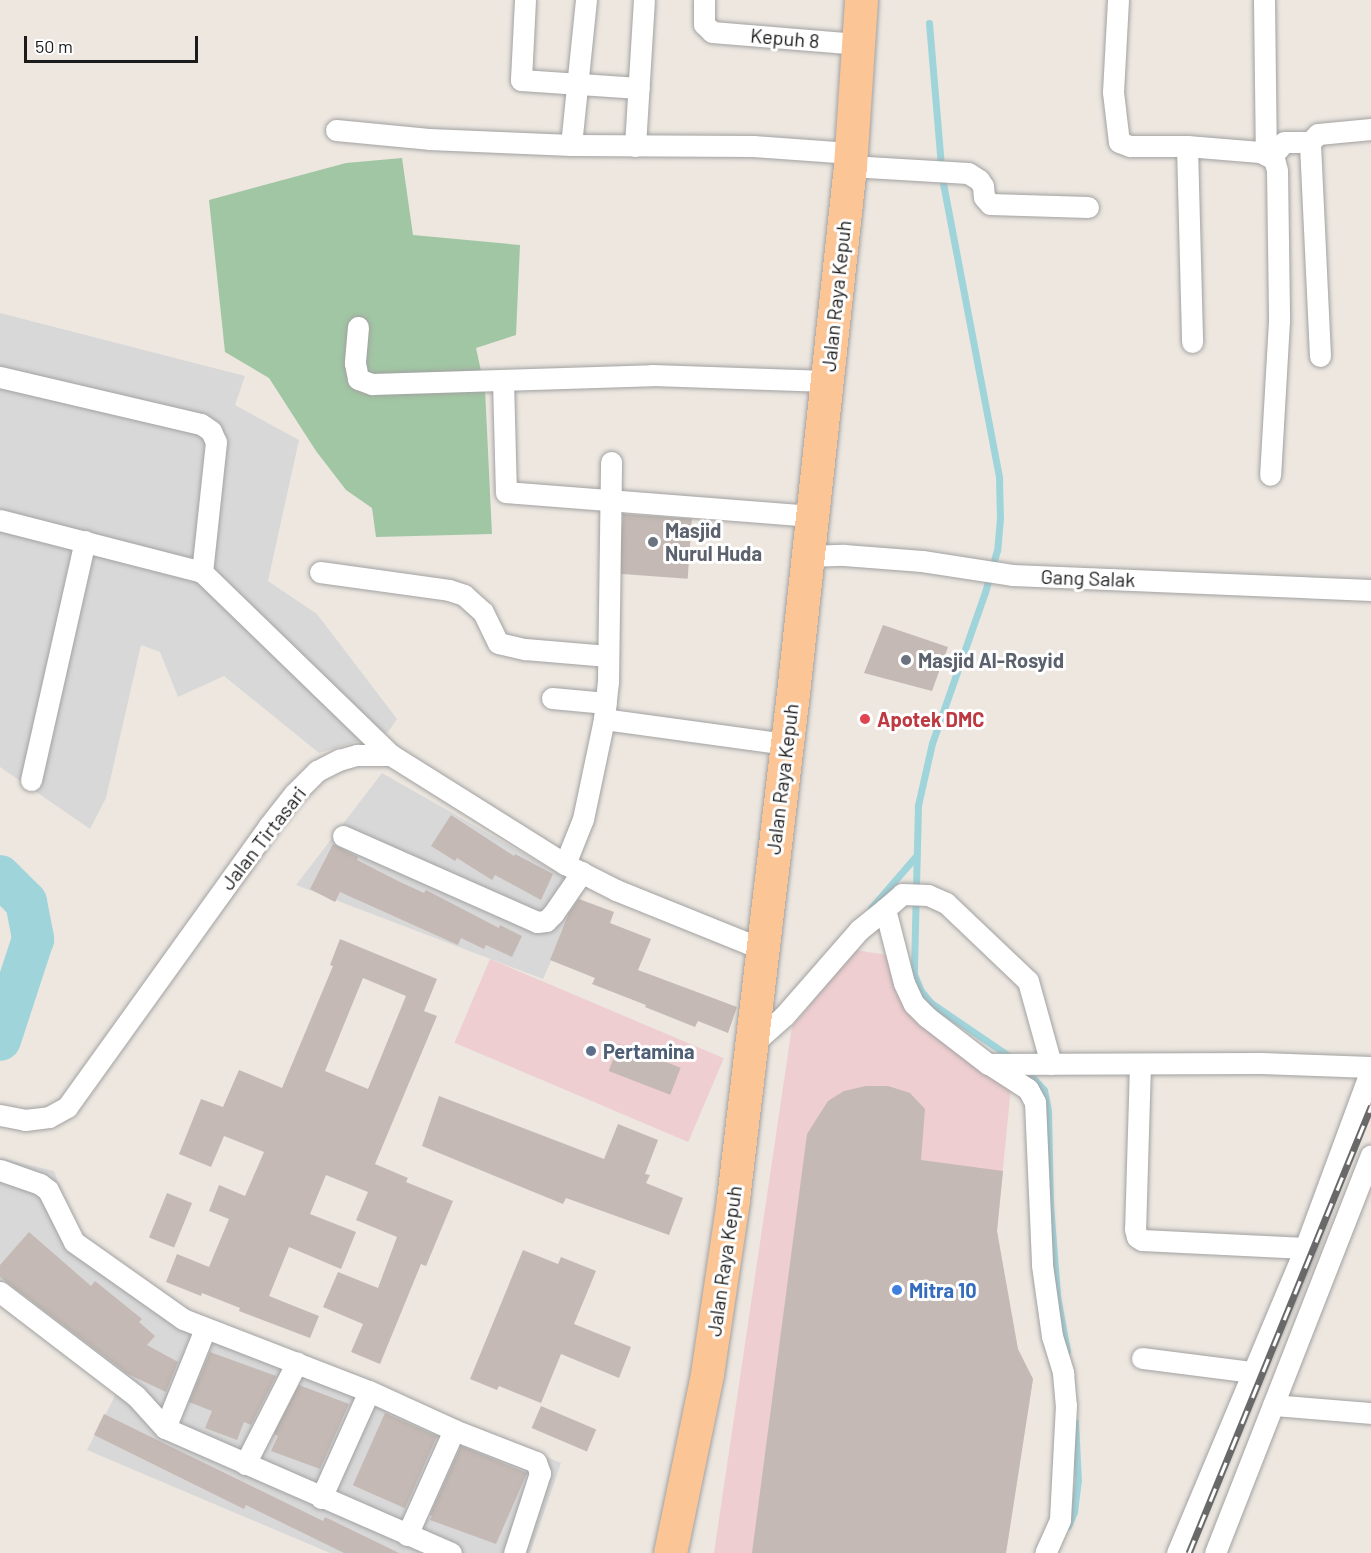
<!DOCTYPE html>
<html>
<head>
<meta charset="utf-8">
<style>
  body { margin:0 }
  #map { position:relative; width:1371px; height:1553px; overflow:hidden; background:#ede7e0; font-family:Barlow,sans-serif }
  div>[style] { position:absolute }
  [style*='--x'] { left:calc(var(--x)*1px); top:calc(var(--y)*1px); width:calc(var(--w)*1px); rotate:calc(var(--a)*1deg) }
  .residential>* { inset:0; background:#d9d8d8 }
  .commercial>* { inset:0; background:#eeced0; transform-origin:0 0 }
  .cemetery>* { inset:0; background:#a1c6a3 }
  .stream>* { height:7px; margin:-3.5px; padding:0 3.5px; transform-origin:3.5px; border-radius:3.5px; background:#a0d4db }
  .river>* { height:42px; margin:-21px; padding:0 21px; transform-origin:21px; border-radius:21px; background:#a0d4db }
  .building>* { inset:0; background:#c4b9b4; transform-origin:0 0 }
  .roads { filter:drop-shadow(0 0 2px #a2a2a2) drop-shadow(0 0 2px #a2a2a2) }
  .street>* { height:21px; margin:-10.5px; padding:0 10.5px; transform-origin:10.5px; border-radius:10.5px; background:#fff }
  .primary>* { height:33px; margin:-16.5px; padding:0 16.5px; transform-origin:16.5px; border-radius:16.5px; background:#fcc596 }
  .rail>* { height:7px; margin-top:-3.5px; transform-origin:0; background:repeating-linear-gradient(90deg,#fff 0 14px,#696969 0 28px); box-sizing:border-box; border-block:2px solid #696969 }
  .dots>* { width:16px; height:16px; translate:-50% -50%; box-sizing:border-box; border:3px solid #fff; border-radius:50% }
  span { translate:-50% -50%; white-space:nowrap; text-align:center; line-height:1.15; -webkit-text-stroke:6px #fff; paint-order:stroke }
  .street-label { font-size:20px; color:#1b1b1b }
  .worship-label { font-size:20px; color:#5b616d; font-weight:700 }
  .left { translate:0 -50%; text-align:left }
  .health-label { font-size:20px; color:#be3a42; font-weight:700 }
  .service-label { font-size:20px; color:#4e5e75; font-weight:700 }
  .shop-label { font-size:20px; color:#366cbe; font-weight:700 }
  .scale { position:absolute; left:24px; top:36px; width:174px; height:27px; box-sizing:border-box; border:3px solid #1b1b1b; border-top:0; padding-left:8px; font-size:18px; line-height:21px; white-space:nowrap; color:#1b1b1b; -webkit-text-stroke:4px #fff; paint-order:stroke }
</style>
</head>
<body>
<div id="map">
  <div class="residential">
    <div style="clip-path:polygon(0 313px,245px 376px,235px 405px,299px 440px,268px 581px,317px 614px,397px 719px,388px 732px,319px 753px,224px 676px,178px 697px,160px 652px,141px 645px,106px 798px,90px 829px,0 767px)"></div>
    <div style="clip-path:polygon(382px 773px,584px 888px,543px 979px,296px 885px)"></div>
    <div style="clip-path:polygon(0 1158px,54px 1171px,79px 1238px,164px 1299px,561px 1463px,530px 1553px,330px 1553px,87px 1450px,119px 1388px,0 1300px)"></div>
  </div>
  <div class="commercial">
    <div style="clip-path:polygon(855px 950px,887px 955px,901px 1000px,929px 1032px,1011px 1086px,997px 1231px,1016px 1352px,1033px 1379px,1006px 1553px,714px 1553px,792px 1027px)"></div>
    <div style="left:490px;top:959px;width:254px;height:91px;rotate:23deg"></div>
  </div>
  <div class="cemetery">
    <div style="clip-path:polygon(402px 158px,413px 235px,520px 245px,516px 335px,476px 348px,485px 389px,492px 534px,376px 537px,372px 508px,346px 490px,316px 451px,269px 378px,225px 352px,209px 200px,346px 163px)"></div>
  </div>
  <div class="stream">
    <div style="--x:929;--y:23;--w:156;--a:85.2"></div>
    <div style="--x:942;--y:178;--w:305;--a:79.2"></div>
    <div style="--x:999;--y:478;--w:40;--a:88.6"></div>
    <div style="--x:1000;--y:518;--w:32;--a:95"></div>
    <div style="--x:997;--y:550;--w:44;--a:105.9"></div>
    <div style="--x:985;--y:592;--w:160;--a:109.3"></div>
    <div style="--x:932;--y:743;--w:64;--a:102.7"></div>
    <div style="--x:918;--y:805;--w:169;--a:91.4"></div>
    <div style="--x:914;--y:974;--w:18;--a:68"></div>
    <div style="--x:921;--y:991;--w:16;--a:50"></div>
    <div style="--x:931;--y:1003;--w:98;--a:34.2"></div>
    <div style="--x:871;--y:908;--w:69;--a:-49.1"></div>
    <div style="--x:1025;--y:1069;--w:28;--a:48"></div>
    <div style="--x:1044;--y:1090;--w:21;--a:79"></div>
    <div style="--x:1048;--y:1111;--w:93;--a:88.8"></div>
    <div style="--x:1050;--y:1204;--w:92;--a:85.6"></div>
    <div style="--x:1057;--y:1296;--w:56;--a:79.7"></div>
    <div style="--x:1068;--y:1526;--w:15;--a:-67"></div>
    <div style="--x:1074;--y:1512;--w:31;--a:-83"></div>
    <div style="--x:1078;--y:1481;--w:59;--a:-92.9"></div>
  </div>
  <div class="river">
    <div style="--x:0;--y:876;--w:37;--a:45"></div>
    <div style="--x:26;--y:902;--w:38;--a:79"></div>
    <div style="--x:33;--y:939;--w:106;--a:108.1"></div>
  </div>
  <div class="building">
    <div style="left:623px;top:514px;width:69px;height:60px;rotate:4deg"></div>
    <div style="clip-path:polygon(883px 625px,948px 647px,932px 691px,864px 673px)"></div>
    <div style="clip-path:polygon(451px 815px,514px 856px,515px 854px,553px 874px,541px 900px,495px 875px,492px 880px,457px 858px,455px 861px,431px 846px)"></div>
    <div style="clip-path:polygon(333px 844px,358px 857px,357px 860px,398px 881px,424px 893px,426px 890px,499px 928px,500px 925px,522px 936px,512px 957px,486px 945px,484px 949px,461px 938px,458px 945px,340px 892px,335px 902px,310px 889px)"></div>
    <div style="clip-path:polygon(579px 899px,614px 912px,610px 923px,651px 939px,638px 970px,737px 1007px,728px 1033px,698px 1021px,695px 1027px,645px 1007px,646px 1005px,592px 984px,595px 978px,550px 960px,569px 913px)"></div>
    <div style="clip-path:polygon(evenodd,340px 939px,437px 979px,424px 1011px,437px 1016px,375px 1164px,408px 1178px,406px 1182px,453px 1201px,426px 1266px,421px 1264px,380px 1364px,351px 1352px,363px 1324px,323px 1307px,338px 1272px,378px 1288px,397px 1237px,356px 1220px,368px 1192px,326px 1175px,310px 1214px,356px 1232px,341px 1269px,289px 1247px,269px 1296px,319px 1316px,310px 1338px,239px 1311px,240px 1308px,202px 1293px,201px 1296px,166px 1282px,177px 1254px,209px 1267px,229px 1219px,209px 1211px,219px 1185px,245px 1196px,264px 1152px,224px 1136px,211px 1167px,179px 1154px,201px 1099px,223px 1107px,239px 1070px,282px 1088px,333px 966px,330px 965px,340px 939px,363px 978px,406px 996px,368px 1089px,325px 1071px,363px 978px)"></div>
    <div style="left:619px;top:1044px;width:66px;height:29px;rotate:21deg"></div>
    <div style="clip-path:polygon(866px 1086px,888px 1086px,910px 1093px,925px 1109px,921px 1160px,1003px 1171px,997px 1231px,1018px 1349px,1033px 1379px,1006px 1553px,752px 1553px,807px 1134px,828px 1101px,844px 1091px)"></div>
    <div style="clip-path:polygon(439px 1096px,604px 1159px,618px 1124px,658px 1140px,645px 1174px,650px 1175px,646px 1183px,683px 1198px,669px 1235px,566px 1198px,563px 1204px,422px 1146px)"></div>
    <div style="left:167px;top:1193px;width:27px;height:48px;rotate:22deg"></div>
    <div style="clip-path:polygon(29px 1232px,91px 1286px,95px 1281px,142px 1319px,139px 1322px,155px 1336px,147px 1345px,178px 1362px,166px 1392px,128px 1374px,0 1277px,0 1265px)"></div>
    <div style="clip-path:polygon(523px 1250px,558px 1264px,561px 1257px,596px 1271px,574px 1324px,631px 1347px,619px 1378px,561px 1354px,541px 1403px,499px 1386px,497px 1390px,470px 1379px)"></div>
    <div style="clip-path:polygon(210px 1352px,276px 1376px,251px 1425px,244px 1422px,237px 1440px,205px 1428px,212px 1411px,189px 1402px)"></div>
    <div style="clip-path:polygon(299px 1385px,349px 1404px,320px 1469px,271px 1451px,278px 1436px,274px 1434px)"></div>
    <div style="left:541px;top:1406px;width:60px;height:24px;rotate:23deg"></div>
    <div style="left:385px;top:1413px;width:57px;height:79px;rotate:24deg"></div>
    <div style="clip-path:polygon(104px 1414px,323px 1521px,325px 1517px,399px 1553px,344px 1553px,246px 1505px,244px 1509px,94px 1435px)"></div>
    <div style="clip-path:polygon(461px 1446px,527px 1473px,496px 1544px,430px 1520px,432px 1516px,430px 1515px)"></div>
  </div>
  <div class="roads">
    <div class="street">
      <div style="--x:525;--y:0;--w:80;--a:92.9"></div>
      <div style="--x:521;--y:80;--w:118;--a:3.9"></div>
      <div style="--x:704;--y:0;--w:24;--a:90"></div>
      <div style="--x:704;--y:24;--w:11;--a:45"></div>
      <div style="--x:712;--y:32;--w:145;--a:4.7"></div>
      <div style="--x:1118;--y:0;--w:92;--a:93.1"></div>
      <div style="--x:1113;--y:92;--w:50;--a:83.2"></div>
      <div style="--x:1119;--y:142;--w:12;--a:20"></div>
      <div style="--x:1130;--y:146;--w:57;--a:0"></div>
      <div style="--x:1187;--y:146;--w:73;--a:4.7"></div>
      <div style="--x:1260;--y:152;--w:16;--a:27"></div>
      <div style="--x:1274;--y:159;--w:11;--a:75"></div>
      <div style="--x:1277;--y:170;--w:151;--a:89.2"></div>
      <div style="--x:1279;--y:321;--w:154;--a:93.3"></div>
      <div style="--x:1264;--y:0;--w:153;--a:89.3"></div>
      <div style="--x:336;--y:130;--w:93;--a:5.5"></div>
      <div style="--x:429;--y:139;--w:142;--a:2.4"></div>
      <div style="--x:571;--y:145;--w:182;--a:0.3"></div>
      <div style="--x:753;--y:146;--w:98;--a:4.1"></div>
      <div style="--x:571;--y:145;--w:146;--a:-84.1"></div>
      <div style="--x:635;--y:146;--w:146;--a:-86.5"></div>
      <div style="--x:1187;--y:146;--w:196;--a:88.5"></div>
      <div style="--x:1272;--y:156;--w:18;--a:-49"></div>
      <div style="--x:1284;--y:142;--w:26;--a:0"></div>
      <div style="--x:850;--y:166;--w:118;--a:3.4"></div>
      <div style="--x:968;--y:173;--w:13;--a:32"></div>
      <div style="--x:979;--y:180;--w:7;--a:56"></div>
      <div style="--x:983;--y:186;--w:11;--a:85"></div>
      <div style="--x:984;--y:197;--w:9;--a:49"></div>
      <div style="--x:990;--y:204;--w:98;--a:1.8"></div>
      <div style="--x:358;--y:327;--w:36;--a:95"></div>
      <div style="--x:355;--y:363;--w:16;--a:79"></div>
      <div style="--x:358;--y:379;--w:15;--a:20"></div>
      <div style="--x:372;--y:384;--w:280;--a:-1.8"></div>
      <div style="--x:652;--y:375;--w:175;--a:2"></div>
      <div style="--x:1320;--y:356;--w:214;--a:-92.7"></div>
      <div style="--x:1310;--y:142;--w:11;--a:-45"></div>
      <div style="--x:1318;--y:134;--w:53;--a:-5.4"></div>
      <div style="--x:0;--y:377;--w:206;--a:13.2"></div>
      <div style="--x:201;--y:424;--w:12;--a:35"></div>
      <div style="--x:211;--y:431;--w:12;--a:66"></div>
      <div style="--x:216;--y:442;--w:131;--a:96.1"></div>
      <div style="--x:503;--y:380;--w:112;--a:88.5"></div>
      <div style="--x:506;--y:492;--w:306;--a:4.5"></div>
      <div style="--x:0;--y:520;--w:209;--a:14.4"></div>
      <div style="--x:202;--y:572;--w:263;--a:44.1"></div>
      <div style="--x:806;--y:556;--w:38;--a:-2"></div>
      <div style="--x:844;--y:555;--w:78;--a:4.4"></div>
      <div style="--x:922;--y:561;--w:91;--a:8.8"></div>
      <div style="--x:1012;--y:575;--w:359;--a:2.4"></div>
      <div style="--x:320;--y:572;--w:130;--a:7.9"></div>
      <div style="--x:449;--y:590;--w:16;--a:18"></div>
      <div style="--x:464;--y:595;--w:25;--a:42"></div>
      <div style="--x:483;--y:612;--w:34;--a:64"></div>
      <div style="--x:498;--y:643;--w:28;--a:13"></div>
      <div style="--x:525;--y:649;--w:83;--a:4.8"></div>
      <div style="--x:552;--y:698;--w:54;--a:5.3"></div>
      <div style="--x:604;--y:719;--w:185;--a:7.8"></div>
      <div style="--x:31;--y:780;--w:245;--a:-77.3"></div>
      <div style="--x:343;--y:836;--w:212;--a:23.9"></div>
      <div style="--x:537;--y:922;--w:9;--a:-6"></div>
      <div style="--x:546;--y:921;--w:10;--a:-45"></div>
      <div style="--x:553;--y:914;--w:51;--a:-55.4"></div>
      <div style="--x:565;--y:864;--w:48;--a:-68.2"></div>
      <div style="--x:583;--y:819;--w:102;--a:-78.1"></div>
      <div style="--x:604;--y:719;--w:37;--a:-84"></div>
      <div style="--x:608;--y:682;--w:220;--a:-89.2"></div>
      <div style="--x:885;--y:909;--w:23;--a:-41"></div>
      <div style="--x:902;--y:894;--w:26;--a:2"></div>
      <div style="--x:928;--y:895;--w:20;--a:24"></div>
      <div style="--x:946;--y:903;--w:113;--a:43.6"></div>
      <div style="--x:1028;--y:981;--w:86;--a:74.5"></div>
      <div style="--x:751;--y:1045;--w:44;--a:-41.3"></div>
      <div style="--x:784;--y:1016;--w:114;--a:-48.9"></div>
      <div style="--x:859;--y:930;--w:33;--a:-39"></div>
      <div style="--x:885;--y:909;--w:76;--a:75.6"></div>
      <div style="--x:904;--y:983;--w:23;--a:65"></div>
      <div style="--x:914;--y:1004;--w:18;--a:45"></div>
      <div style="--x:927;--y:1017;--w:77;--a:37.6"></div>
      <div style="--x:988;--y:1064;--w:273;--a:-0.2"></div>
      <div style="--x:1261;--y:1063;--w:110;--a:2.1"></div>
      <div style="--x:989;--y:1064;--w:46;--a:32.7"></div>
      <div style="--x:1028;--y:1089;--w:15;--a:62"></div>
      <div style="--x:1035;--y:1102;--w:163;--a:87.5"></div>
      <div style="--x:1042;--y:1265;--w:72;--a:82"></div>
      <div style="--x:1052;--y:1336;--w:39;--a:73"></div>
      <div style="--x:1063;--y:1373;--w:32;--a:85"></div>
      <div style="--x:1066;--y:1405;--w:115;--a:93"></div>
      <div style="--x:1060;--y:1520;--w:36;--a:114"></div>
      <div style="--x:1140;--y:1064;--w:165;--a:91.7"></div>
      <div style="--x:1135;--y:1229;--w:8;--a:76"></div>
      <div style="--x:1137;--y:1237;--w:6;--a:31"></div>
      <div style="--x:1142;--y:1240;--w:163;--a:2.8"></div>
      <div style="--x:1305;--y:1248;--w:190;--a:-69.7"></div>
      <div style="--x:0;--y:1115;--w:25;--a:11"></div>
      <div style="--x:25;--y:1120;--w:24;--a:-7"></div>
      <div style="--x:49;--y:1117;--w:21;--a:-29"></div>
      <div style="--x:67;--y:1107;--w:345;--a:-54.3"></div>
      <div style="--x:268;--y:827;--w:42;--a:-51.8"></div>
      <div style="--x:294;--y:794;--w:33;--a:-45"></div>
      <div style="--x:317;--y:771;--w:25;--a:-27"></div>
      <div style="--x:339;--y:760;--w:19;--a:-16"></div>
      <div style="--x:357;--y:755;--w:34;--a:0"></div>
      <div style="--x:391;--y:755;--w:205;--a:32.1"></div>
      <div style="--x:565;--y:864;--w:57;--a:27"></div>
      <div style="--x:616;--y:890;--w:157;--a:22"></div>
      <div style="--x:0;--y:1170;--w:42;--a:19.3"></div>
      <div style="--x:40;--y:1184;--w:10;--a:37"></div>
      <div style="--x:48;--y:1190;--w:58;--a:63.4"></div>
      <div style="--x:74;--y:1242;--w:133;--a:35.2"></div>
      <div style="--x:183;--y:1319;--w:199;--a:21.2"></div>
      <div style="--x:369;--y:1391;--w:94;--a:24.6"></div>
      <div style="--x:454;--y:1430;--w:88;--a:21.3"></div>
      <div style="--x:536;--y:1462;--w:12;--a:70"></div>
      <div style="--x:540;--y:1473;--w:84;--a:108"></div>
      <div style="--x:0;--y:1292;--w:171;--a:37.4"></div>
      <div style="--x:136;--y:1396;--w:43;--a:47.8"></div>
      <div style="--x:165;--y:1428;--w:312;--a:23.6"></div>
      <div style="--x:1142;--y:1358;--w:111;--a:7.3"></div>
      <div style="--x:1273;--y:1405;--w:98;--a:4.7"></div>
      <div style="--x:165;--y:1428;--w:107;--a:-68"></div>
      <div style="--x:245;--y:1464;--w:114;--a:-63"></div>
      <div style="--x:321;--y:1498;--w:117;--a:-65.8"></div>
      <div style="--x:407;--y:1535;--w:115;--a:-65.9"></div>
      <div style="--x:1177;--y:1553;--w:331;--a:-67.2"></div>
      <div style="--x:1215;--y:1553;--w:427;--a:-68.6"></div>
    </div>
    <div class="primary">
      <div style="--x:670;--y:1553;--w:183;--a:-78.3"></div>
      <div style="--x:707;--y:1374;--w:177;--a:-81.5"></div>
      <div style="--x:733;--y:1199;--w:510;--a:-83.24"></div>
      <div style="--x:793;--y:693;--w:530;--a:-83.83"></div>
      <div style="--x:850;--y:166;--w:166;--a:-86.2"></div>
    </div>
  </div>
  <div class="rail">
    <div style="--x:1189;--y:1553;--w:483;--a:-67.8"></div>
  </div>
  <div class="dots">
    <div style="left:653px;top:542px;background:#6b7280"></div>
    <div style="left:906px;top:660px;background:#6b7280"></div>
    <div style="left:865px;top:719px;background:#e0444e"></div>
    <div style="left:591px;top:1051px;background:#5c6f8a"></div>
    <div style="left:897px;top:1290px;background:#3f7fe0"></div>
  </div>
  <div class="street-label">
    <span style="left:785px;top:38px;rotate:5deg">Kepuh 8</span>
    <span style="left:836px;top:296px;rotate:-84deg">Jalan Raya Kepuh</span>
    <span style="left:1088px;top:578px;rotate:2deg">Gang Salak</span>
    <span style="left:782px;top:779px;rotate:-83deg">Jalan Raya Kepuh</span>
    <span style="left:263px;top:838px;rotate:-52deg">Jalan Tirtasari</span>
    <span style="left:724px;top:1261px;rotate:-82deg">Jalan Raya Kepuh</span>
  </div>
  <div class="worship-label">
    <span class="left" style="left:665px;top:542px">Masjid<br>Nurul Huda</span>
    <span class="left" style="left:918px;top:660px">Masjid Al-Rosyid</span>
  </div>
  <div class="health-label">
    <span class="left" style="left:877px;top:719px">Apotek DMC</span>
  </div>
  <div class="service-label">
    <span class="left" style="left:603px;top:1051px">Pertamina</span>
  </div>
  <div class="shop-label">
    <span class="left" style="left:909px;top:1290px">Mitra 10</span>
  </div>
  <div class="scale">50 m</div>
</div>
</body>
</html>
